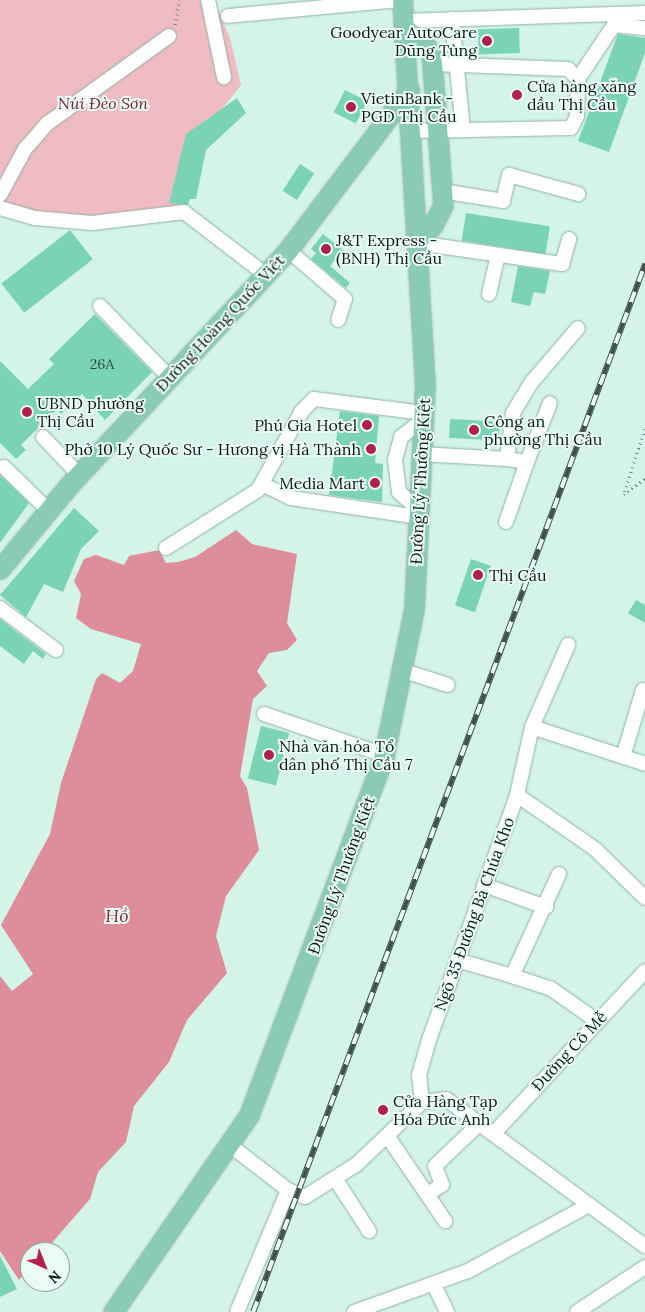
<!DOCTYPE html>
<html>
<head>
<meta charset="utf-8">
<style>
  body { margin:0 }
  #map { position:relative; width:645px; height:1312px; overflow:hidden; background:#d3f4e6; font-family:Lora,serif }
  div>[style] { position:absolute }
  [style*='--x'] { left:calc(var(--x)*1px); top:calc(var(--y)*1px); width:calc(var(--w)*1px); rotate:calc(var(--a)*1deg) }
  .green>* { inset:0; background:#f0bcc3 }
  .water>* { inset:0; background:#de8e9b }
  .building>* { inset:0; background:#7ad4b4; transform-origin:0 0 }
  .path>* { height:2.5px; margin-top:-1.25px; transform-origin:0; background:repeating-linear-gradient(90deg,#748b81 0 1px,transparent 0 5px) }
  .roads { filter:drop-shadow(0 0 1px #92b1a4) drop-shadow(0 0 1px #92b1a4) }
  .minor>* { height:14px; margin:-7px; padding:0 7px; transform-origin:7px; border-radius:7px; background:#fff }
  .major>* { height:19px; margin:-9.5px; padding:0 9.5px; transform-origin:9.5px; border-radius:9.5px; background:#89cbb6 }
  .rail>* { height:5.5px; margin-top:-2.75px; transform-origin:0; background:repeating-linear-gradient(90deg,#eafdf5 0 11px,#40514a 0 22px); box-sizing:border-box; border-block:1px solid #40514a }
  .dots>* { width:14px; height:14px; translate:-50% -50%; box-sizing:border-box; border:2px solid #eafdf5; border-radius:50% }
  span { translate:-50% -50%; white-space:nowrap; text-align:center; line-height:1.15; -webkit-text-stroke:4px #eafdf5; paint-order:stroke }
  .number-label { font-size:14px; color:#28473c }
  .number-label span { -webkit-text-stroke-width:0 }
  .poi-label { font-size:16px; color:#0d1814 }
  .right { translate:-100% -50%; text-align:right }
  .left { translate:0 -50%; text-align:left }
  .park-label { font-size:16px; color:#7c1d37; font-style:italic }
  .street-label { font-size:16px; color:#0d1814 }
  .water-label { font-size:18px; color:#84253d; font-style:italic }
  .north { position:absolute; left:20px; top:1242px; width:50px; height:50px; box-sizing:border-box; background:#eafdf5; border:1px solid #92a19b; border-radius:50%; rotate:136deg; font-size:14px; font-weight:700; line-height:20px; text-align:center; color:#0d1814 }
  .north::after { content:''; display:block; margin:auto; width:18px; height:22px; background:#b1204d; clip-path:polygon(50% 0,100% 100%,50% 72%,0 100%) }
</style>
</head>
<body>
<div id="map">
  <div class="green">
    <div style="clip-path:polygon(0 0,214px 0,230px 38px,241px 85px,202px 134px,180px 212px,102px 219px,52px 216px,0 203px)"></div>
  </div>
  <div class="water">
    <div style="clip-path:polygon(236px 530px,252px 544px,297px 554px,287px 623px,297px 640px,287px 650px,269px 653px,257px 671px,267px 686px,253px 699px,240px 776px,247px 788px,259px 850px,226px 896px,216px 936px,227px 973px,187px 1020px,169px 1062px,134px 1106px,126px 1142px,98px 1172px,90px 1199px,44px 1252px,30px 1252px,30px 1267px,19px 1280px,0 1251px,0 976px,12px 991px,33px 974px,1px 925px,50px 834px,61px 783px,96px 679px,102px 673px,120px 683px,133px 671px,141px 644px,91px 629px,76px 618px,81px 594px,74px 581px,84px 559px,96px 555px,124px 565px,129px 556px,159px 550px,166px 563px,178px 562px,195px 557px)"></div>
  </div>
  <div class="building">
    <div style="left:519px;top:28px;width:25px;height:41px;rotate:88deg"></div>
    <div style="clip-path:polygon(618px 34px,645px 38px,645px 53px,609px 152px,578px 141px)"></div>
    <div style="left:345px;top:90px;width:25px;height:25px;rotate:27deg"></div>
    <div style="clip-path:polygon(237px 98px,246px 113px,206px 150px,196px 199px,190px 199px,188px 205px,169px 203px,186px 134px)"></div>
    <div style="left:300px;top:164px;width:17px;height:32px;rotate:33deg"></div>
    <div style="left:466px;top:213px;width:85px;height:28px;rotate:9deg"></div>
    <div style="left:70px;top:230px;width:37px;height:87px;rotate:52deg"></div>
    <div style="clip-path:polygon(323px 234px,343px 250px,330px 266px,350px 283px,346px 288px,311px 259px,316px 253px,311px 249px)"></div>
    <div style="clip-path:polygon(518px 266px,550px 271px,545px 294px,534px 292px,530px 306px,511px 302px)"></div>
    <div style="clip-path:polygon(95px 314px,152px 372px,105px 420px,82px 394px,61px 414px,57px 409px,21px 445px,26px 450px,16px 459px,0 443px,0 361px,28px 389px,54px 364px,49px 359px)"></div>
    <div style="clip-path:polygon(340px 411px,379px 416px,375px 463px,383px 464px,382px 502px,329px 495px)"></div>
    <div style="left:450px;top:419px;width:50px;height:19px;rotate:3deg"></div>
    <div style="clip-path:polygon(0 475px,29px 503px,0 543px)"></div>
    <div style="clip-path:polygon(74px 508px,99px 531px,81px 549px,63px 592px,44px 584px,26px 617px,0 595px)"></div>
    <div style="left:471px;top:559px;width:21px;height:49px;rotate:19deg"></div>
    <div style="clip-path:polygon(636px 600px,645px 605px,645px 623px,628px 613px)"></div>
    <div style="clip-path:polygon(0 619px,46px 654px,43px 659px,33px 651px,24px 664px,0 646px)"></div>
    <div style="left:261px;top:726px;width:29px;height:54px;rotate:14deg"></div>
    <div style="clip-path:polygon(0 1256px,17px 1289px,0 1297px)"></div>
  </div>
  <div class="path">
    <div style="--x:175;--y:25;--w:25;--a:-81"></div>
    <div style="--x:645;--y:429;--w:69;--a:107.7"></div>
    <div style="--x:624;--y:495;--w:27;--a:-39"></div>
  </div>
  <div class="roads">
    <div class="minor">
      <div style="--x:208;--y:0;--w:79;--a:78.3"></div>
      <div style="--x:228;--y:16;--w:173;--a:-5.3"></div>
      <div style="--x:452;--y:19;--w:112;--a:84.3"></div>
      <div style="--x:404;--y:21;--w:241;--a:-1.9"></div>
      <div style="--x:578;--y:79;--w:65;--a:-56.3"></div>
      <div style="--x:614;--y:25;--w:31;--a:6"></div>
      <div style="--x:413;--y:131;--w:158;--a:-1.1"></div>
      <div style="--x:571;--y:128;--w:13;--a:-63"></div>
      <div style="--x:577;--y:116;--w:37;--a:-88"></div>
      <div style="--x:578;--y:79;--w:14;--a:-135"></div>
      <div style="--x:568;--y:69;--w:135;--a:-177.9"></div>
      <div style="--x:442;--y:191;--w:62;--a:9.3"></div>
      <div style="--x:503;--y:201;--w:27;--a:-77"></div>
      <div style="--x:509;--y:175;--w:72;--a:15.4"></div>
      <div style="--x:0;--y:195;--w:52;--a:-61.5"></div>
      <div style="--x:25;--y:149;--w:35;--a:-49"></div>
      <div style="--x:48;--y:123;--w:149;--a:-35.7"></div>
      <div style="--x:0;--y:208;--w:36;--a:16"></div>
      <div style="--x:35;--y:218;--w:57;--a:5"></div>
      <div style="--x:92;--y:223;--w:93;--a:-6.8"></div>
      <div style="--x:184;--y:212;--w:103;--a:37.5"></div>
      <div style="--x:418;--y:243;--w:146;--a:8.3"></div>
      <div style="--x:562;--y:264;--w:26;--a:-74"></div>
      <div style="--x:288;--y:250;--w:75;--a:40.7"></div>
      <div style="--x:345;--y:299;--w:22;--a:108"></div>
      <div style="--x:489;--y:294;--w:40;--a:-77"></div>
      <div style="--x:100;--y:306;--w:100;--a:45.8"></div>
      <div style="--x:43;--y:437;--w:52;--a:46.5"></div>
      <div style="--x:421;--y:454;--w:86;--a:3.3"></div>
      <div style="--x:507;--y:459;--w:46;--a:-82.6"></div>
      <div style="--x:513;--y:413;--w:35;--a:-59"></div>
      <div style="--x:531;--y:383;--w:72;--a:-49.5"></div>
      <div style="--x:507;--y:459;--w:20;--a:9"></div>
      <div style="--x:527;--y:462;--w:63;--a:-68.7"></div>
      <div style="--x:4;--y:467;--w:62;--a:44.3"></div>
      <div style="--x:262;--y:484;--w:32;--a:26"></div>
      <div style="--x:291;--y:498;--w:128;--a:8.5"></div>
      <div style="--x:419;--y:510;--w:27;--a:-138"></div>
      <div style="--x:399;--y:492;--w:32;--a:-97"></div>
      <div style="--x:395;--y:460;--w:24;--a:-75"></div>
      <div style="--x:401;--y:437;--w:28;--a:-38"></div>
      <div style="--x:506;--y:522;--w:64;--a:-70.7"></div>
      <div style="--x:166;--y:548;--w:109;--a:-32.2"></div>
      <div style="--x:258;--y:490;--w:90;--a:-60.9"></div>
      <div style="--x:302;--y:411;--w:17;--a:-45"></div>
      <div style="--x:314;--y:399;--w:111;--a:7.3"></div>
      <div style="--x:0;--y:608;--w:70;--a:36.9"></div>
      <div style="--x:401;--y:670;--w:49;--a:17.7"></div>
      <div style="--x:264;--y:714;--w:127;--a:18.9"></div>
      <div style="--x:532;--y:727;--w:119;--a:18.1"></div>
      <div style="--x:623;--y:757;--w:70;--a:-73.4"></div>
      <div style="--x:517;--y:795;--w:95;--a:34.7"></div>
      <div style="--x:595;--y:849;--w:70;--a:44.4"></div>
      <div style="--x:559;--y:874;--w:112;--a:114.7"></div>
      <div style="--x:512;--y:976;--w:40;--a:18"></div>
      <div style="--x:550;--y:988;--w:57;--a:35.1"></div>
      <div style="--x:484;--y:885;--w:66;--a:19.5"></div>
      <div style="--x:457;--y:960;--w:57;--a:16.2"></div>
      <div style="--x:422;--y:1102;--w:27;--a:-96"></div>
      <div style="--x:419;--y:1075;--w:40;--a:-74"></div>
      <div style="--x:430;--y:1037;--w:257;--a:-70.2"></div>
      <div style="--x:517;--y:795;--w:70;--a:-77.6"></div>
      <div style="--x:532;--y:727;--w:90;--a:-66.3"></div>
      <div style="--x:494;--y:1133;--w:221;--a:-47"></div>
      <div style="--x:388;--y:1137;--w:102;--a:55.8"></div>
      <div style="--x:231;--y:1146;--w:72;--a:37.7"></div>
      <div style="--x:288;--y:1190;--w:18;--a:22"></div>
      <div style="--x:305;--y:1197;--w:62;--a:-32.4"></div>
      <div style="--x:357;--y:1164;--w:90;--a:-43.6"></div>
      <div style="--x:422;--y:1102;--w:24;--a:-7"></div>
      <div style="--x:446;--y:1099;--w:247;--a:36.5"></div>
      <div style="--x:336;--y:1180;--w:61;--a:57.1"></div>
      <div style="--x:428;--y:1194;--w:17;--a:-33"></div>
      <div style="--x:442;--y:1185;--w:20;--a:-110"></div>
      <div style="--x:435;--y:1166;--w:62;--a:-43.7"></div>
      <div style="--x:434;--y:1285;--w:30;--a:64"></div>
      <div style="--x:237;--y:1312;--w:132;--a:-67.3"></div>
      <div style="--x:354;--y:1312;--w:121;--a:-19.8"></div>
      <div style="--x:468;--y:1271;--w:138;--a:-28.6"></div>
      <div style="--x:577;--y:1312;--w:82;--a:-33.5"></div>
    </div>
    <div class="major">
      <div style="--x:404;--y:27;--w:36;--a:42"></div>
      <div style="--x:431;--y:51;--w:154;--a:85.5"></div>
      <div style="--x:443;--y:205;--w:22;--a:117"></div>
      <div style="--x:433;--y:225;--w:21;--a:137"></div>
      <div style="--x:0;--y:569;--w:110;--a:-50.5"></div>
      <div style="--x:70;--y:484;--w:320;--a:-47"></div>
      <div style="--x:288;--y:250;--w:201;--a:-52.9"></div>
      <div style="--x:113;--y:1312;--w:239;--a:-55.4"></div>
      <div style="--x:249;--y:1115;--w:384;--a:-69.4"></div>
      <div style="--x:384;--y:755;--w:149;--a:-78.4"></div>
      <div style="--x:414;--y:609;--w:223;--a:-87.2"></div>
      <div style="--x:425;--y:386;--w:387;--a:-93.4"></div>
    </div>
  </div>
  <div class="rail">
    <div style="--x:253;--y:1312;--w:1119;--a:-69.49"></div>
  </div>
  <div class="dots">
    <div style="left:487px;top:41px;background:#b1204d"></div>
    <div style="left:517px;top:95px;background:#b1204d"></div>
    <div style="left:351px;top:107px;background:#b1204d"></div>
    <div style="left:326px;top:249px;background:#b1204d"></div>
    <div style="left:27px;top:412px;background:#b1204d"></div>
    <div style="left:367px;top:425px;background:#b1204d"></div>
    <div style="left:474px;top:430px;background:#b1204d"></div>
    <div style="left:371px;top:449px;background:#b1204d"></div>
    <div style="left:375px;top:483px;background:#b1204d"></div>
    <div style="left:478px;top:575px;background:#b1204d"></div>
    <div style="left:269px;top:755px;background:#b1204d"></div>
    <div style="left:383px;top:1110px;background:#b1204d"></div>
  </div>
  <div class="number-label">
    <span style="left:102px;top:364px">26A</span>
  </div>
  <div class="poi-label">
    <span class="right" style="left:477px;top:41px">Goodyear AutoCare<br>Dũng Tùng</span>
    <span class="left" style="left:527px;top:95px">Cửa hàng xăng<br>dầu Thị Cầu</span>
    <span class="left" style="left:361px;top:107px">VietinBank -<br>PGD Thị Cầu</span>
    <span class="left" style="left:336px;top:249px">J&amp;T Express -<br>(BNH) Thị Cầu</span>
    <span class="left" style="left:37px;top:412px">UBND phường<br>Thị Cầu</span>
    <span class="left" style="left:484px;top:430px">Công an<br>phường Thị Cầu</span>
    <span class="right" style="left:357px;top:425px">Phú Gia Hotel</span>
    <span class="right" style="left:361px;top:449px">Phở 10 Lý Quốc Sư - Hương vị Hà Thành</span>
    <span class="right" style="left:365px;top:483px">Media Mart</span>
    <span class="left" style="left:489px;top:575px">Thị Cầu</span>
    <span class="left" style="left:279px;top:755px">Nhà văn hóa Tổ<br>dân phố Thị Cầu 7</span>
    <span class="left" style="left:393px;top:1110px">Cửa Hàng Tạp<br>Hóa Đức Anh</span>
  </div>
  <div class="park-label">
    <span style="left:103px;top:103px">Núi Đèo Sơn</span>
  </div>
  <div class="street-label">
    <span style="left:220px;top:323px;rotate:-47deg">Đường Hoàng Quốc Việt</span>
    <span style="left:420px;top:481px;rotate:-87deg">Đường Lý Thường Kiệt</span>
    <span style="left:341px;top:875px;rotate:-70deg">Đường Lý Thường Kiệt</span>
    <span style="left:474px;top:914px;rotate:-70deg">Ngõ 35 Đường Bà Chúa Kho</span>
    <span style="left:569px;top:1051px;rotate:-47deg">Đường Cô Mễ</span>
  </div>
  <div class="water-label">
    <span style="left:117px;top:916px">Hồ</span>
  </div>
  <div class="north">N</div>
</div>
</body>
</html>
